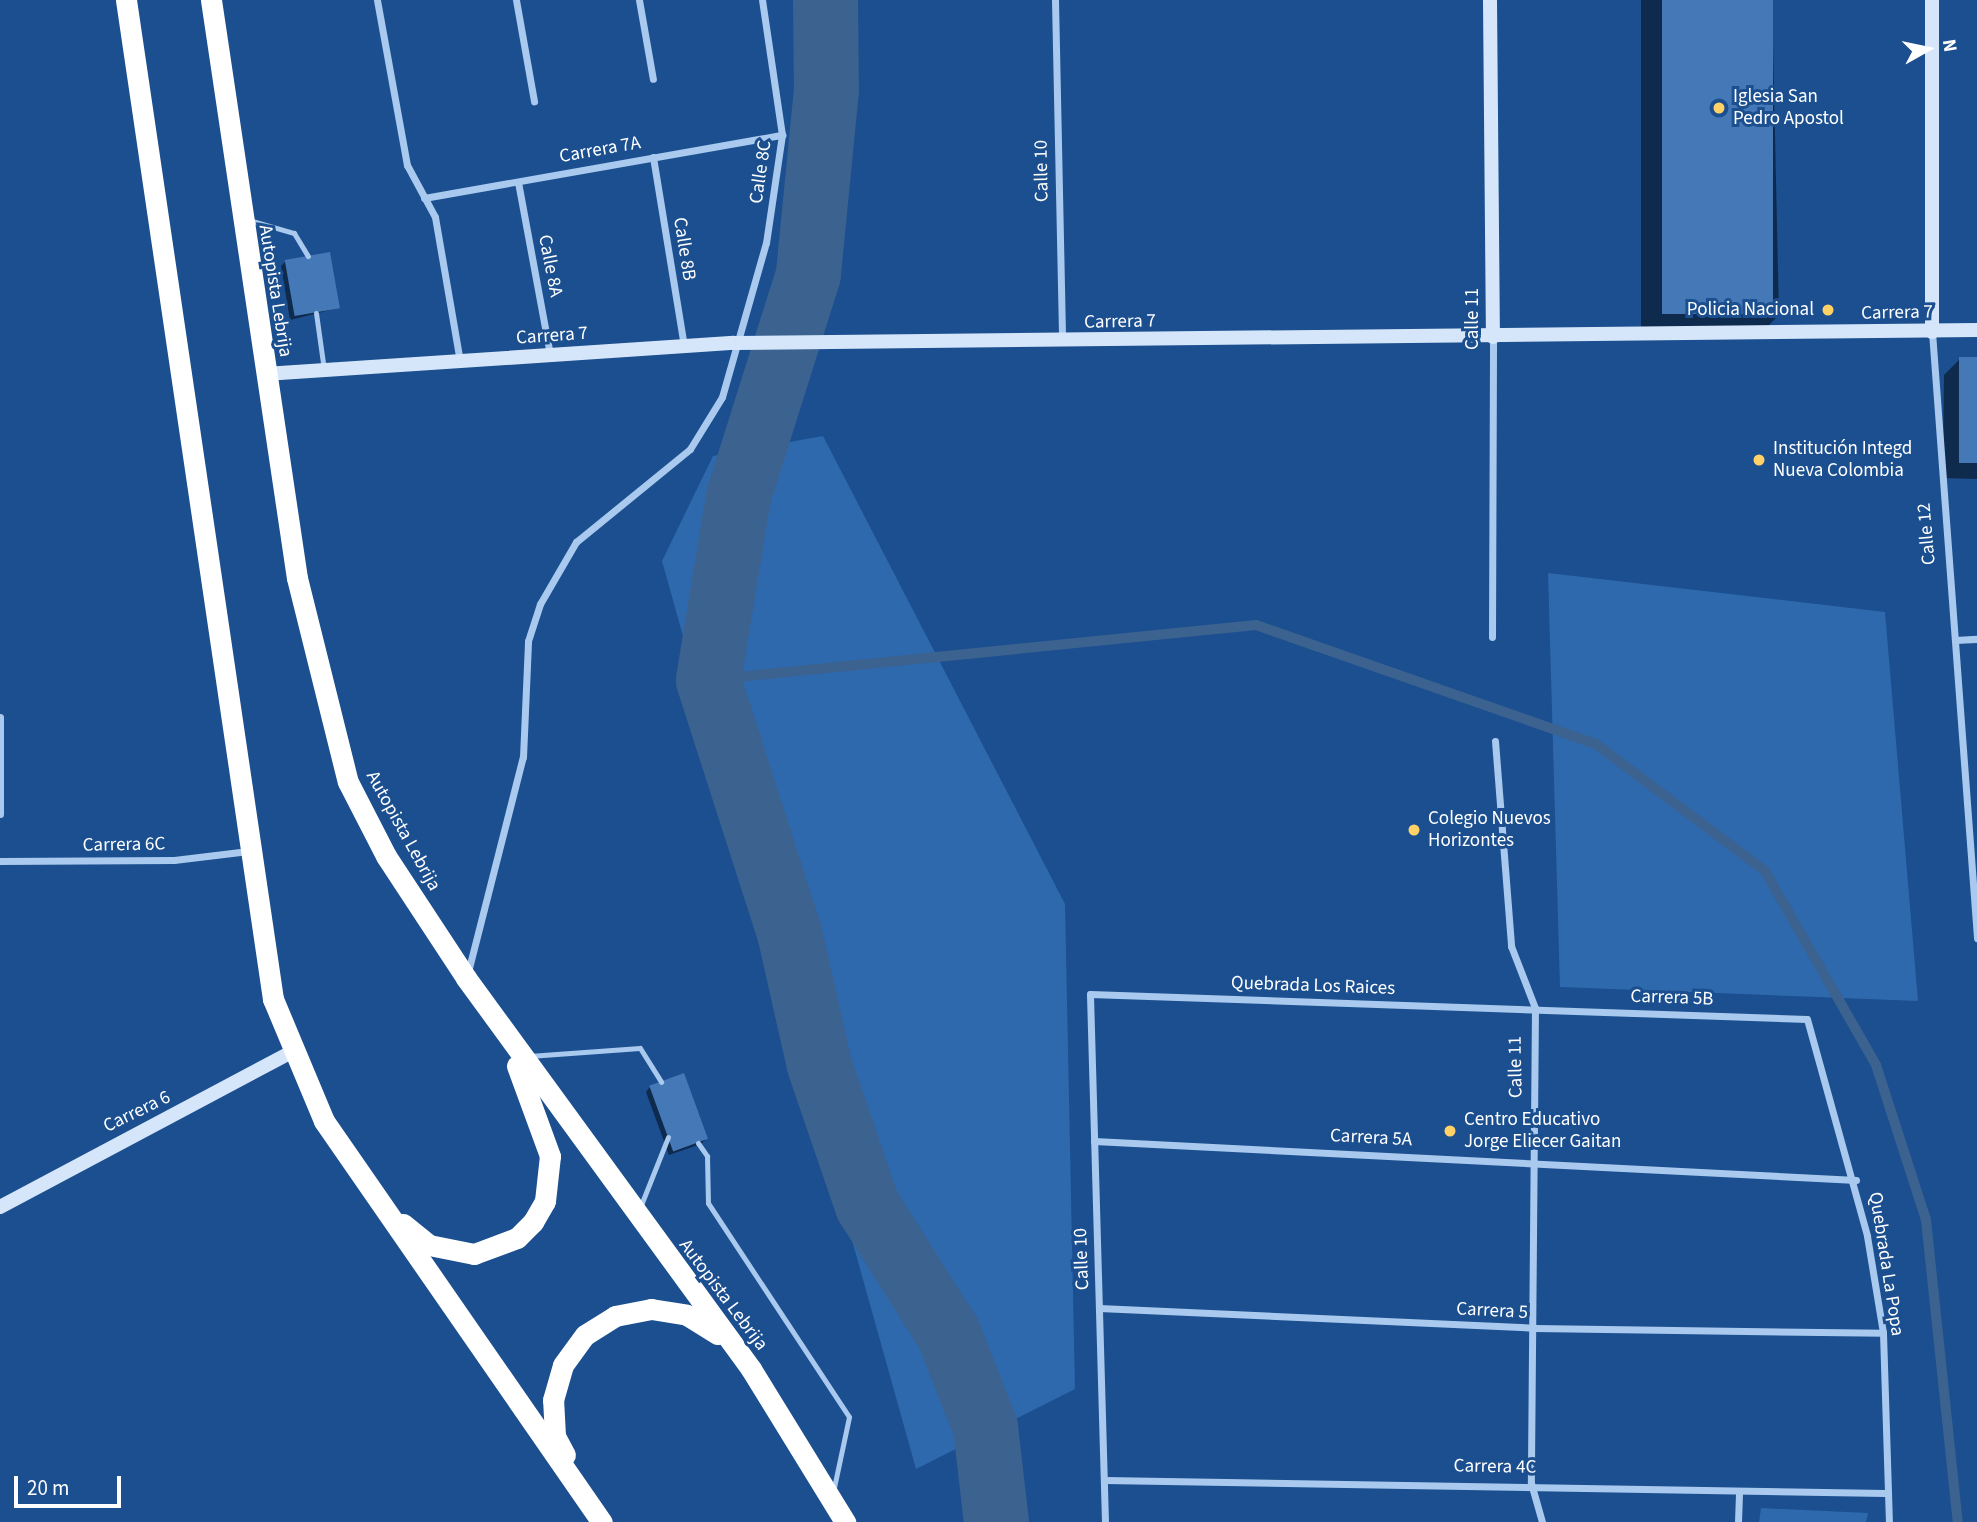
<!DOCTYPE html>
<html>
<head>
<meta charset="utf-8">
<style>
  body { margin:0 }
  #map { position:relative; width:1977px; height:1522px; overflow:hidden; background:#1b4f8f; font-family:"Source Sans 3",sans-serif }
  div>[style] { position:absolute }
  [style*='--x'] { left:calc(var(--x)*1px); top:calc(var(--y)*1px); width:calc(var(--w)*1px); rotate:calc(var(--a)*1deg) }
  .green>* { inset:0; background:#2e69ad }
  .shadow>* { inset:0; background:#0007 }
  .stream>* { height:10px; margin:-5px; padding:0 5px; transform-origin:5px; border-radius:5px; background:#3c6290 }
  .river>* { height:65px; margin:-32.5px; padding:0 32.5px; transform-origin:32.5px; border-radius:32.5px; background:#3c6290 }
  .building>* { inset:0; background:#4478b7; transform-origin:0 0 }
  .lane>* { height:5px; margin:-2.5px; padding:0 2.5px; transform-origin:2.5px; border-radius:2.5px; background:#a9c9ee }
  .street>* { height:7px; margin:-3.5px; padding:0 3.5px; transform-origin:3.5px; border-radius:3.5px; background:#a9c9ee }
  .secondary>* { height:14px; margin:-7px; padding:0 7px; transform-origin:7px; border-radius:7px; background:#d6e6fa }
  .highway>* { height:21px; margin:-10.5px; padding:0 10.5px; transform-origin:10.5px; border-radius:10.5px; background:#fff }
  .dots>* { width:19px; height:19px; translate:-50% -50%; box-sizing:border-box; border:4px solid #1b4f8f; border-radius:50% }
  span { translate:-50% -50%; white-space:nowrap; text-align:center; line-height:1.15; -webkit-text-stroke:6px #1b4f8f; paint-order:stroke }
  .poi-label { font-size:19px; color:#fff }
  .left { translate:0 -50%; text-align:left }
  .right { translate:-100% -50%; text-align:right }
  .street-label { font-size:19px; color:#fff }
  .north { position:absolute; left:1893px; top:14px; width:70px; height:70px; -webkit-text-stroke:5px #1b4f8f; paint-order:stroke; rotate:81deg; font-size:19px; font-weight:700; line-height:28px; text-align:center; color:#fff }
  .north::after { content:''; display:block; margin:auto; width:24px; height:32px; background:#fff; clip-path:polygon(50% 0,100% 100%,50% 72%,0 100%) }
  .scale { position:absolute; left:14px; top:1476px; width:107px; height:32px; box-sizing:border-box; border:4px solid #fff; border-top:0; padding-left:9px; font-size:21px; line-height:24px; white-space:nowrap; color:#fff; -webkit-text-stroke:5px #1b4f8f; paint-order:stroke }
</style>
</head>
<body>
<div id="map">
  <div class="green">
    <div style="clip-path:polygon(823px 436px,1065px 904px,1075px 1389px,916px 1469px,662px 561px,713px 456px)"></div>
    <div style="clip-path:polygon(1548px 573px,1885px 612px,1918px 1001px,1560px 987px)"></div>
    <div style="clip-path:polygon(1761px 1508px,1868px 1513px,1866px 1522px,1759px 1522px)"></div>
  </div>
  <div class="shadow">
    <div style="clip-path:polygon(1641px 0,1772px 0,1779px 315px,1758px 336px,1641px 334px)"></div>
    <div style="clip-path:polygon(286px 261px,338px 308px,290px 320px,281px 266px)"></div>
    <div style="clip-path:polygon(1960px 359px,1977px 359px,1977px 479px,1943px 478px,1944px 375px)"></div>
    <div style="clip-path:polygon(650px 1087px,706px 1139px,701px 1144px,669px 1155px,646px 1092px)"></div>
  </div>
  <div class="stream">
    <div style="--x:708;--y:680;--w:551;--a:-5.73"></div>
    <div style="--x:1256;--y:625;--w:360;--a:19.3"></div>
    <div style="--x:1596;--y:744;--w:211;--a:36.9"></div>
    <div style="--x:1765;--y:871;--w:224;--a:60.2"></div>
    <div style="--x:1876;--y:1065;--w:163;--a:72.1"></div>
    <div style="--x:1926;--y:1220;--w:304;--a:84"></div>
  </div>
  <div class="river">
    <div style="--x:825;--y:0;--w:89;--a:89.4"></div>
    <div style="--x:826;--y:89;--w:186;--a:95.6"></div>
    <div style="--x:808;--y:274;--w:233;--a:107.5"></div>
    <div style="--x:738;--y:496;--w:186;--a:99.3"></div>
    <div style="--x:708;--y:680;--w:265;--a:72.2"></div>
    <div style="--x:789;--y:932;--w:136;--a:77.3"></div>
    <div style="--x:819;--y:1065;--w:148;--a:71.1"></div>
    <div style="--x:867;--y:1205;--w:151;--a:57.7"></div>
    <div style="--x:948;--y:1333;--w:101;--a:68.5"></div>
    <div style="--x:985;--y:1427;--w:96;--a:83.4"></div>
  </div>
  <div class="building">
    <div style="left:1662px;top:0;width:111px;height:314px"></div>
    <div style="left:330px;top:252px;width:57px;height:46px;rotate:80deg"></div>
    <div style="left:1959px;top:357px;width:18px;height:106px"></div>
    <div style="left:684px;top:1073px;width:70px;height:37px;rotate:70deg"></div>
  </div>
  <div class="lane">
    <div style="--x:249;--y:220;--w:47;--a:16.1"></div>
    <div style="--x:294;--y:233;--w:27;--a:59"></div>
    <div style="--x:316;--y:313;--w:58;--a:82"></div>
    <div style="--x:529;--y:1056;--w:111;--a:-4.1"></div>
    <div style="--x:640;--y:1048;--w:40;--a:58"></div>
    <div style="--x:698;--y:1143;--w:16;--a:55"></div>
    <div style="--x:707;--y:1156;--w:47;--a:88.8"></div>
    <div style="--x:708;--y:1203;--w:256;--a:56.6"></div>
    <div style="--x:849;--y:1417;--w:77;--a:102"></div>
    <div style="--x:641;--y:1205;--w:73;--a:-68.3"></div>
  </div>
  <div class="street">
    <div style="--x:377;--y:0;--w:168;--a:79.7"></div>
    <div style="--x:407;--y:165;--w:59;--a:61.7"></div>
    <div style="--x:435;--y:217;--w:146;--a:80.2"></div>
    <div style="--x:516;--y:0;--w:103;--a:79.9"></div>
    <div style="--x:639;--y:0;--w:80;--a:80"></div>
    <div style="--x:1055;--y:0;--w:341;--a:88.8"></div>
    <div style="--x:653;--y:157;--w:192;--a:80.7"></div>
    <div style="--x:518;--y:182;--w:176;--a:79.5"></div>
    <div style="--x:424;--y:198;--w:364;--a:-10"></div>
    <div style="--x:1932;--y:332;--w:608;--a:85.75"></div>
    <div style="--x:1492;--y:637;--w:300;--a:-89.8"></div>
    <div style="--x:1955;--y:640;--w:22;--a:-3"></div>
    <div style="--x:0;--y:717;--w:97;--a:90"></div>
    <div style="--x:1495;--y:741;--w:206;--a:85.5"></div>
    <div style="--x:1511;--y:946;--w:66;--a:68.8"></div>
    <div style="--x:1535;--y:1008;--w:475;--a:90.5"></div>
    <div style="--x:1531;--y:1483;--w:41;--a:74.2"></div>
    <div style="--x:0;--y:861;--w:174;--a:-0.3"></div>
    <div style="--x:174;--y:860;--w:75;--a:-6.9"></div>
    <div style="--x:468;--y:972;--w:222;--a:-75.7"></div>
    <div style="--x:523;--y:757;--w:116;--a:-87.5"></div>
    <div style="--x:528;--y:641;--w:39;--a:-72"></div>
    <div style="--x:540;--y:604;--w:72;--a:-59.9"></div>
    <div style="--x:576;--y:542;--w:147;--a:-39.2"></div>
    <div style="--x:690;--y:449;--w:61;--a:-58.4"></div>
    <div style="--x:722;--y:397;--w:160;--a:-74.1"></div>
    <div style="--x:766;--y:243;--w:109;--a:-81.6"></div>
    <div style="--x:782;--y:135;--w:136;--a:-98.4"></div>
    <div style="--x:1094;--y:1141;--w:763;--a:2.93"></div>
    <div style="--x:1099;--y:1308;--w:435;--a:2.6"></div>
    <div style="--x:1534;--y:1328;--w:349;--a:0.8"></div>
    <div style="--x:1104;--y:1480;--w:781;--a:0.95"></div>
    <div style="--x:1105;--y:1522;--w:528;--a:-91.63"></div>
    <div style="--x:1090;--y:994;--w:717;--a:2"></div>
    <div style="--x:1807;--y:1019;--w:225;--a:74.5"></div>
    <div style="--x:1867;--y:1236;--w:98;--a:80.6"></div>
    <div style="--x:1883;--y:1333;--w:189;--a:88.2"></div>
    <div style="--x:1738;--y:1522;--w:31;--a:-88"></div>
  </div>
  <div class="secondary">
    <div style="--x:1490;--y:0;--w:337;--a:89.5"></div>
    <div style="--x:1932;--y:332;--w:332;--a:-90"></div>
    <div style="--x:265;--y:374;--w:470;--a:-3.8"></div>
    <div style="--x:734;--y:343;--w:1243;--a:-0.6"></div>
    <div style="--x:0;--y:1207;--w:330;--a:-28"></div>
  </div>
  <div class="highway">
    <div style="--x:126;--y:0;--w:1010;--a:81.63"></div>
    <div style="--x:273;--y:999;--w:132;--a:67.3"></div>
    <div style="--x:324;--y:1121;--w:488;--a:55.3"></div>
    <div style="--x:211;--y:0;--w:584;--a:81.54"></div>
    <div style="--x:297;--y:578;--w:210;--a:76"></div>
    <div style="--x:348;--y:782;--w:83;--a:62.8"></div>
    <div style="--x:386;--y:856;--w:146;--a:56.7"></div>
    <div style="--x:466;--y:978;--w:484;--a:53.9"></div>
    <div style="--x:751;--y:1369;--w:180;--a:58.4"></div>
    <div style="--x:403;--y:1224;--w:33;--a:39"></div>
    <div style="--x:429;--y:1245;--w:46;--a:11.3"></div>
    <div style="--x:474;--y:1254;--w:46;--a:-20.4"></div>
    <div style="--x:517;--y:1238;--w:23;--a:-45"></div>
    <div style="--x:533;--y:1222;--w:24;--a:-60"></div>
    <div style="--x:545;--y:1201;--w:45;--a:-83.7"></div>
    <div style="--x:550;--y:1156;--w:96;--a:-110.1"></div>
    <div style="--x:565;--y:1455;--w:21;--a:-118"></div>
    <div style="--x:555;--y:1436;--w:36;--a:-93"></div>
    <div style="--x:553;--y:1400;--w:36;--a:-74"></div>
    <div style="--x:563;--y:1365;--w:37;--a:-54"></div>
    <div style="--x:585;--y:1335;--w:36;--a:-32"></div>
    <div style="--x:615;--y:1316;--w:37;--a:-11"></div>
    <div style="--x:651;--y:1309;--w:36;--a:9"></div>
    <div style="--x:687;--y:1315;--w:36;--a:32"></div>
  </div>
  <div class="dots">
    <div style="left:1719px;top:108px;background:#ffd166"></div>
    <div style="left:1828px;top:310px;background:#ffd166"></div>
    <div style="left:1759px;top:460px;background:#ffd166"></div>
    <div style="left:1414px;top:830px;background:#ffd166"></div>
    <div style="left:1450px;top:1131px;background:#ffd166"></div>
  </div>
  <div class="poi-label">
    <span class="left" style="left:1733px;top:108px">Iglesia San<br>Pedro Apostol</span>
    <span class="right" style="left:1814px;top:310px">Policia Nacional</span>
    <span class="left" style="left:1773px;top:460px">Institución Integd<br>Nueva Colombia</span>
    <span class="left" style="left:1428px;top:830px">Colegio Nuevos<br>Horizontes</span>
    <span class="left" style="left:1464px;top:1131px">Centro Educativo<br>Jorge Eliecer Gaitan</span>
  </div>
  <div class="street-label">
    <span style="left:600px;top:150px;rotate:-10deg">Carrera 7A</span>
    <span style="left:1042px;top:171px;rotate:-91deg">Calle 10</span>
    <span style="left:761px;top:172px;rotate:-82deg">Calle 8C</span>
    <span style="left:684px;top:249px;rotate:81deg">Calle 8B</span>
    <span style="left:550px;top:266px;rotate:79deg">Calle 8A</span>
    <span style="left:275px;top:291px;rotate:81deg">Autopista Lebrija</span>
    <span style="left:1897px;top:313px;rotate:-1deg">Carrera 7</span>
    <span style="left:1473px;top:319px;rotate:-90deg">Calle 11</span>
    <span style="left:1120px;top:322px;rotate:-1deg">Carrera 7</span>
    <span style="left:552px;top:336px;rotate:-4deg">Carrera 7</span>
    <span style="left:1927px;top:534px;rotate:-95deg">Calle 12</span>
    <span style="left:403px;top:831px;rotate:61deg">Autopista Lebrija</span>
    <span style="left:124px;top:845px;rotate:-1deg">Carrera 6C</span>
    <span style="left:1313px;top:986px;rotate:2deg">Quebrada Los Raices</span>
    <span style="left:1672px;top:998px;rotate:2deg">Carrera 5B</span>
    <span style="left:1516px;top:1067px;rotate:-91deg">Calle 11</span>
    <span style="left:137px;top:1112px;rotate:-26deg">Carrera 6</span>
    <span style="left:1371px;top:1138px;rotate:3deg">Carrera 5A</span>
    <span style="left:1082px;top:1259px;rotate:-92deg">Calle 10</span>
    <span style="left:1886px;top:1264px;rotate:81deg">Quebrada La Popa</span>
    <span style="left:723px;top:1295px;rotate:53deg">Autopista Lebrija</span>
    <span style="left:1492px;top:1311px;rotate:3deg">Carrera 5</span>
    <span style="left:1495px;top:1467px;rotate:1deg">Carrera 4C</span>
  </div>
  <div class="north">N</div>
  <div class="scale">20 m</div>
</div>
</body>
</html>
